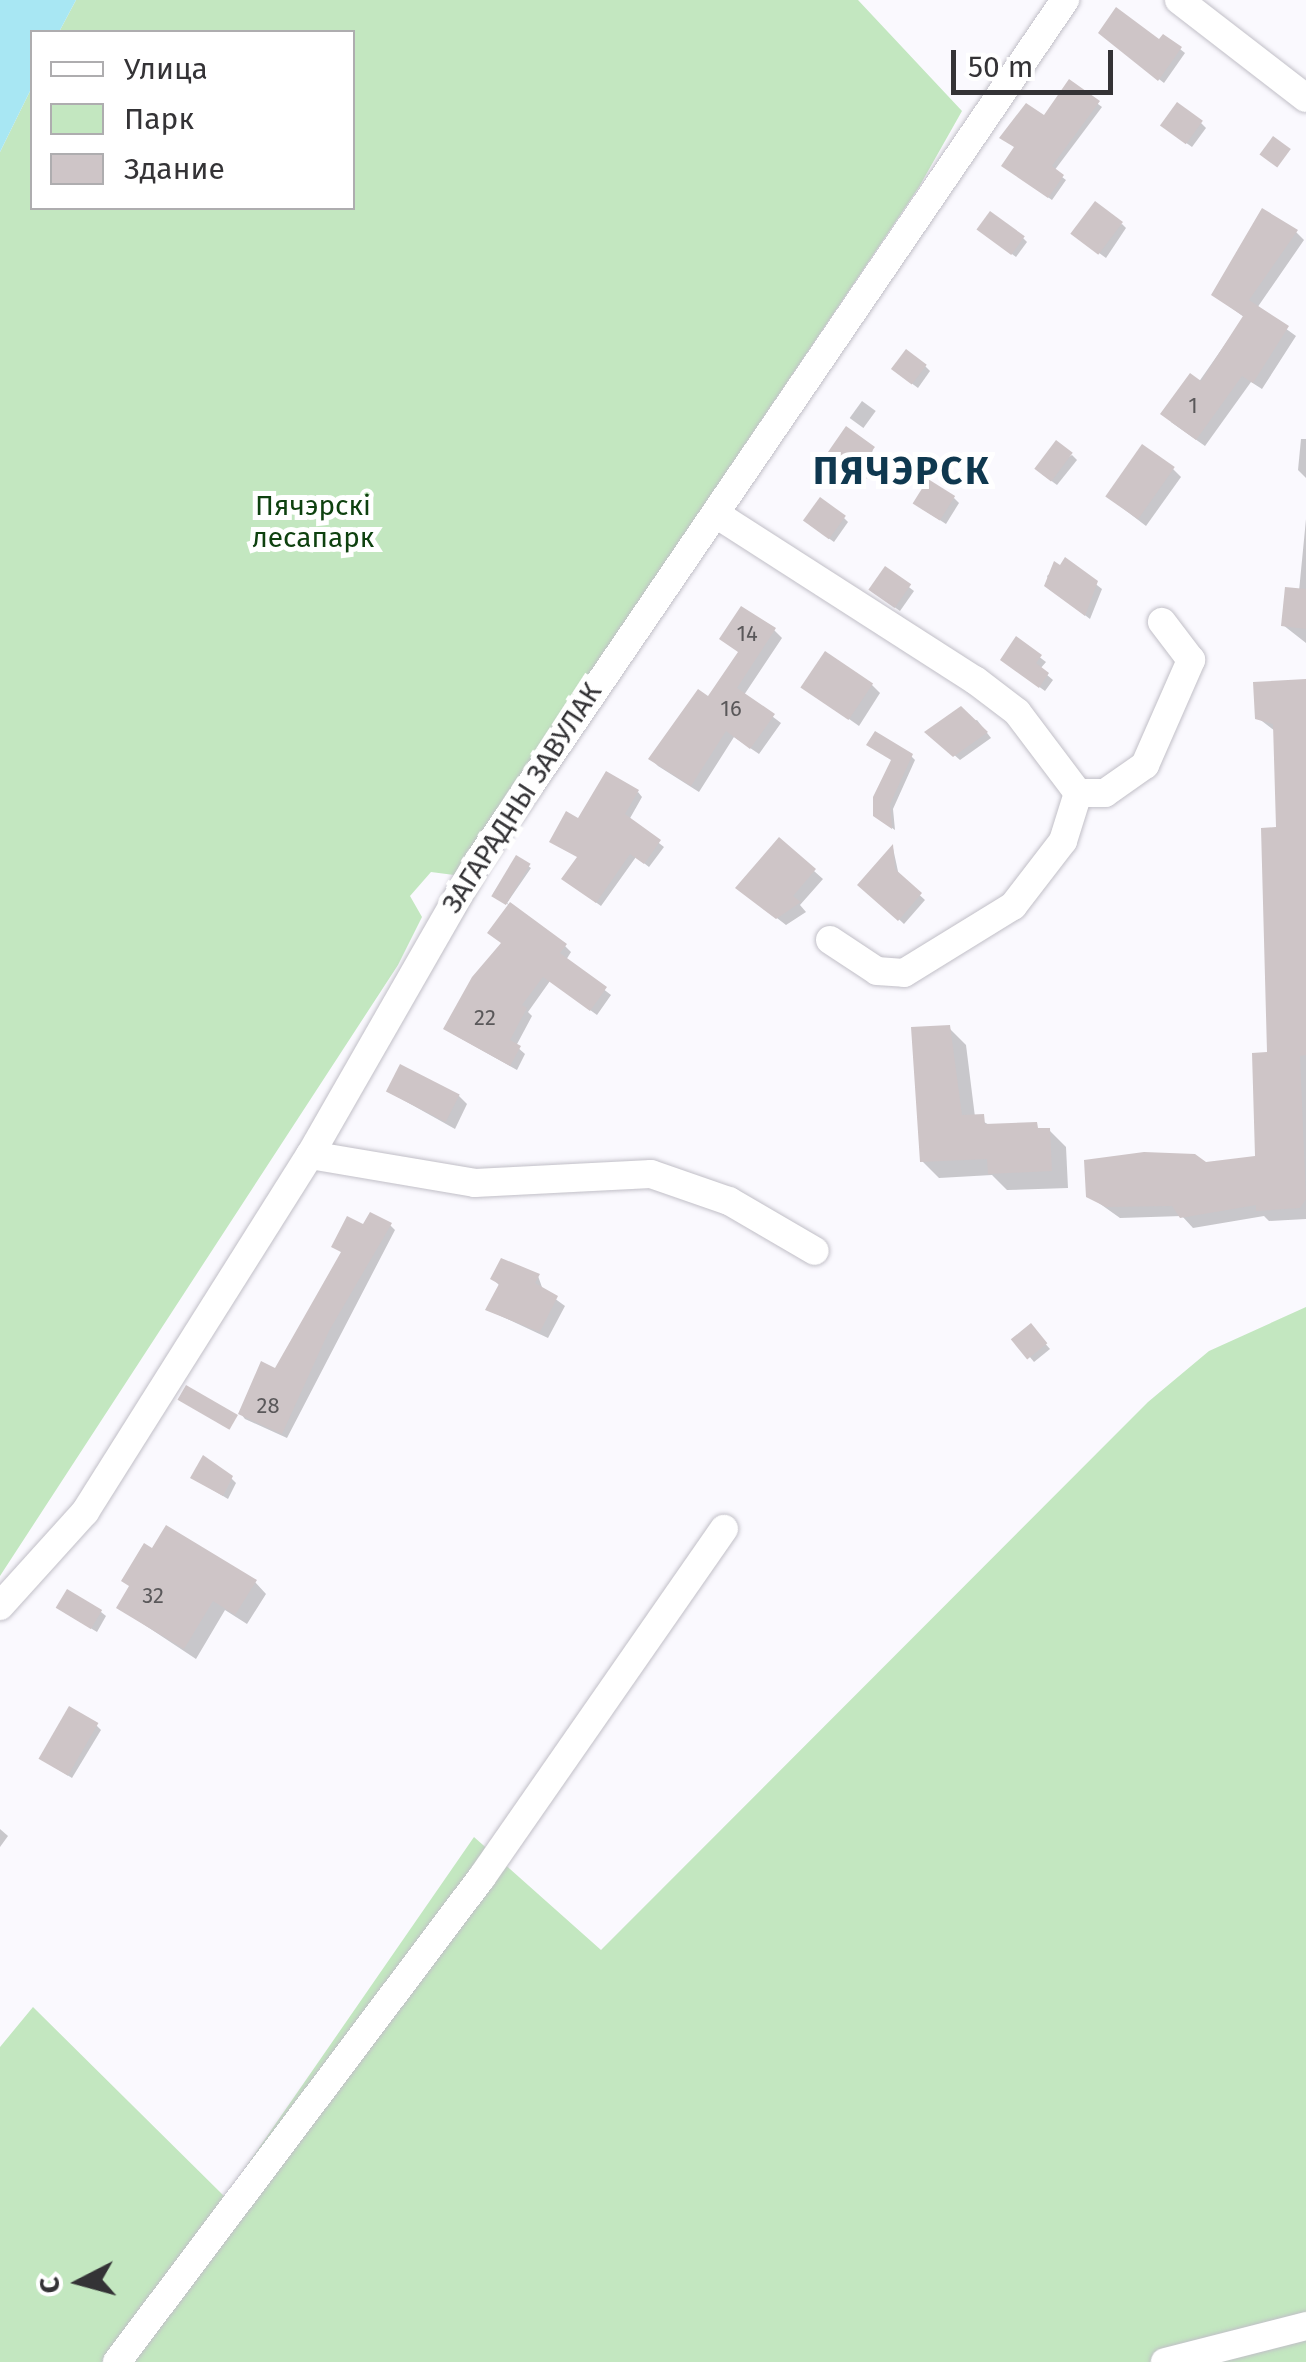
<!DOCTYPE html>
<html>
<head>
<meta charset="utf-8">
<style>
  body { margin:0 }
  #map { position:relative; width:1306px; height:2362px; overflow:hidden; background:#faf9fe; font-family:"Fira Sans",sans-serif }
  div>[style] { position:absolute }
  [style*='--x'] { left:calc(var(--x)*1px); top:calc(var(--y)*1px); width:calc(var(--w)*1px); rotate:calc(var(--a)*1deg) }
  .green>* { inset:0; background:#c3e7c0 }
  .water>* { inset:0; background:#a8e7f3 }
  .shadow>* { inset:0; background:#0003; transform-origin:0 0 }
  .building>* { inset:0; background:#cec5c7; transform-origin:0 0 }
  .roads { filter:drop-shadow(0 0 2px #c1bfc7) drop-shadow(0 0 2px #c1bfc7) }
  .minor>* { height:28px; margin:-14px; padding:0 14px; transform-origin:14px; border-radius:14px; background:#fff }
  span { translate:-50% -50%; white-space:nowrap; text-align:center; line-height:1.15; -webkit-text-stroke:10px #fff; paint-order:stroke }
  .number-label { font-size:22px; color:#5a585a }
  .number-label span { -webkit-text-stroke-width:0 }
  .park-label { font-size:28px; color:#0e410f }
  .street-label { font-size:28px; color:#343336 }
  .district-label { font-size:38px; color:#0f384f; font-weight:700; letter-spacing:2.5px }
  .legend { position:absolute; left:30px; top:30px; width:325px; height:180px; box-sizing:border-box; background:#fff; border:2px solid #aeadaf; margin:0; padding:12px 18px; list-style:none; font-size:30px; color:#343336 }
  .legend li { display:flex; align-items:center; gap:20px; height:50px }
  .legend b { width:50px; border:2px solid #aeadaf }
  .north { position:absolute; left:30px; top:2232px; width:100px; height:100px; -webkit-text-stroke:8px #fff; paint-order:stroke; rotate:264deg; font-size:28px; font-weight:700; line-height:40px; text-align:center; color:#343336 }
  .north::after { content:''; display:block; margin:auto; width:35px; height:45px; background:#343336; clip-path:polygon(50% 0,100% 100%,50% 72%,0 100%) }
  .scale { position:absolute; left:951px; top:50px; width:162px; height:45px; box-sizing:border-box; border:5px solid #343336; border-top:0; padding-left:12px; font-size:30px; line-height:35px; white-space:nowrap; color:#343336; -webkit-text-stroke:8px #fff; paint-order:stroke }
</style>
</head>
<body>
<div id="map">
  <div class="green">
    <div style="clip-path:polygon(76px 0,858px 0,962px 111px,919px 187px,454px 875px,431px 872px,410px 896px,422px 917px,398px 965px,0 1576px,0 152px,32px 87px,32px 208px,352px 208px,352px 32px,59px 32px)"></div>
    <div style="clip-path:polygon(1306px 1307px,1306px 2362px,0 2362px,0 2047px,33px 2007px,225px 2197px,474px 1837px,601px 1950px,1148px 1402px,1209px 1351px)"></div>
  </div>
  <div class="water">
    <div style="clip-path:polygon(0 0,76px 0,59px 32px,32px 32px,32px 87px,0 152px)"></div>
  </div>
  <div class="shadow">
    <div style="clip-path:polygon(1105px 37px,1180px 49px,1185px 53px,1164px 83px)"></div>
    <div style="clip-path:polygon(1070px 83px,1102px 107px,1054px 171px,1066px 180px,1052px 200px,1008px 169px)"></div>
    <div style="clip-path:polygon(1201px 123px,1206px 128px,1192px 147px,1168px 130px)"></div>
    <div style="clip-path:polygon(1122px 224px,1126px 228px,1106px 258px,1080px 239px)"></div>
    <div style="clip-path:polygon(1296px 232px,1304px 240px,1257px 308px,1296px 336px,1262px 389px,1251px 382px,1205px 446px,1171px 422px,1244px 317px,1214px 295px)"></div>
    <div style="clip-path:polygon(984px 233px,1023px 238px,1027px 242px,1016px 257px)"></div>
    <div style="clip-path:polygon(925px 366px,930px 371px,918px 388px,899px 374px)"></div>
    <div style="left:862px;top:401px;width:17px;height:21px;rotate:36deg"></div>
    <div style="clip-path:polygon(1301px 439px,1306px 439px,1306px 478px,1298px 470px)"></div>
    <div style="clip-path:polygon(873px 449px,870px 461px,879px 468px,870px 480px,834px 455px)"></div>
    <div style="clip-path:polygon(1072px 455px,1077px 460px,1057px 485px,1042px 474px)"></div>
    <div style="clip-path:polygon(1173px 469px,1181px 477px,1146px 526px,1116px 503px)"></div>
    <div style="clip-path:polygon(954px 498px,959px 503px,946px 524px,921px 508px)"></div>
    <div style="clip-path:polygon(844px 518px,848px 522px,834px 542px,810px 525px)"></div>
    <div style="clip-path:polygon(1306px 519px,1306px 643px,1283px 625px,1299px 591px)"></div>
    <div style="clip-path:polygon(1066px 561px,1102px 589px,1090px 619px,1053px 591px,1047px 576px)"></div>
    <div style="clip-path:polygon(885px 569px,914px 591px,900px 611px,876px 594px)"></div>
    <div style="clip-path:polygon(774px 630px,782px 638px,744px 695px,781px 723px,759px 754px,734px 737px,699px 792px,658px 766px,651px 759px,708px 700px,741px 653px)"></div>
    <div style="clip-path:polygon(1017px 640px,1046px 662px,1040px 669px,1053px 680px,1045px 691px,1008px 664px)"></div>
    <div style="clip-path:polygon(1306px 681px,1306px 1219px,1269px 1221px,1264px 1216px,1193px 1228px,1182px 1216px,1120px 1218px,1089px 1196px,1258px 1158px,1270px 1055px,1279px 830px,1275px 731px,1258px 718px)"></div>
    <div style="clip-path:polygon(872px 685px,880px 693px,859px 726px,805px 688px)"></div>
    <div style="clip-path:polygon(977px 720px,991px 738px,960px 760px,928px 732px)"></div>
    <div style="clip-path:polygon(911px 756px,915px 760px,893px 809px,895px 830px,881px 820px)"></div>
    <div style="clip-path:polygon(638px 792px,642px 797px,629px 820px,664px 847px,649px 867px,636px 857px,601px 906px,569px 883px,579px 858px,579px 821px)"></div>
    <div style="clip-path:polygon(779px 840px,823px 879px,800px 905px,806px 912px,786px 925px,738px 888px)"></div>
    <div style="clip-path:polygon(893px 848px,899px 876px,925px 900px,904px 924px,861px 884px)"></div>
    <div style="clip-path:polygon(516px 858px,531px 868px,507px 903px,565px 946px,571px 952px,566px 960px,611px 995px,597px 1015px,550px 981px,528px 1012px,532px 1016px,516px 1046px,525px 1054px,517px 1070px,453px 1034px,503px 944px,510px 906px,493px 894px)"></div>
    <div style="clip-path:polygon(949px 1028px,966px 1045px,975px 1117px,993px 1127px,1049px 1130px,1066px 1147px,1068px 1188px,1007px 1190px,992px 1175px,939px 1178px,922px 1161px)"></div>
    <div style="clip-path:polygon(389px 1092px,459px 1096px,467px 1104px,455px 1129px)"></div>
    <div style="clip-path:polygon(390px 1225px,395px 1230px,287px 1438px,245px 1419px,241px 1414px,276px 1372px,344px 1254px,334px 1246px,364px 1227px)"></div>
    <div style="clip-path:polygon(538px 1276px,543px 1290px,565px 1306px,548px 1338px,488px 1310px,500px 1286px,493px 1279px)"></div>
    <div style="clip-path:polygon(1035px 1332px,1050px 1349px,1034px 1362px,1015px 1339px)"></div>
    <div style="clip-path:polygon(193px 1478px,231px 1478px,236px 1483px,228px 1499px)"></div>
    <div style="clip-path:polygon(255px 1582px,266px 1594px,247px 1624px,225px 1610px,196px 1659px,119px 1608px)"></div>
    <div style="clip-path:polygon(64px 1612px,101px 1612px,106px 1616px,97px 1632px)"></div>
    <div style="clip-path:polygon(96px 1725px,101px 1730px,72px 1778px,46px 1762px)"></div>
    <div style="clip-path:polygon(0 1829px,8px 1836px,0 1847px)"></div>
  </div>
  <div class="building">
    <div style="clip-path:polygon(1116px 7px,1159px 39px,1163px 34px,1182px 47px,1158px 81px,1098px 33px)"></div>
    <div style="clip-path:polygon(1069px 79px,1100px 101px,1052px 166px,1064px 175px,1048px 198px,1001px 166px,1014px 147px,999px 138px,1026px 103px,1044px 115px)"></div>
    <div style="left:1177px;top:102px;width:32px;height:29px;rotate:36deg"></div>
    <div style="left:1273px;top:136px;width:22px;height:23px;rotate:36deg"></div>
    <div style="left:1095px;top:201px;width:35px;height:41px;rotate:37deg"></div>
    <div style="clip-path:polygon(1262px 208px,1298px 230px,1249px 300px,1289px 326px,1253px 383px,1242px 376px,1196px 440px,1160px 414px,1190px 373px,1201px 381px,1243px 316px,1211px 295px)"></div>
    <div style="left:990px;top:211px;width:43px;height:23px;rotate:36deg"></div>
    <div style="left:906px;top:349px;width:26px;height:25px;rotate:37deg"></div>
    <div style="clip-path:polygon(846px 426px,875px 447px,868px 456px,877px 463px,866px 479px,828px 452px)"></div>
    <div style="left:1056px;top:440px;width:21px;height:36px;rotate:37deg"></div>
    <div style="left:1142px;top:444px;width:40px;height:64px;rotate:35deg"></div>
    <div style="left:928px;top:479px;width:32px;height:29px;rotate:32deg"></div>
    <div style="left:820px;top:497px;width:32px;height:29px;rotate:36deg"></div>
    <div style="clip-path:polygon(1065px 557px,1098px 581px,1085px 616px,1044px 586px,1054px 561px,1060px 565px)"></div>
    <div style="left:885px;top:566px;width:32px;height:29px;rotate:35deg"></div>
    <div style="clip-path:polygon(1285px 587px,1306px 589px,1306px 629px,1281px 626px)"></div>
    <div style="clip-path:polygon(741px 606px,776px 628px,737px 688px,775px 714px,750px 749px,726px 731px,691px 786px,648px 759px,698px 689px,708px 696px,738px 652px,719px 639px)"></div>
    <div style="clip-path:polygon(1016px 636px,1042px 655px,1036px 663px,1049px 673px,1039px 688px,1000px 660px)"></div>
    <div style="left:825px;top:651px;width:58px;height:44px;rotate:34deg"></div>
    <div style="clip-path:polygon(1306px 679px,1306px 1055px,1300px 1056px,1306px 1199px,1300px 1208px,1256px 1211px,1256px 1205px,1180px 1218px,1172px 1206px,1106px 1207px,1086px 1197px,1084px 1160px,1144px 1152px,1195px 1154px,1206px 1162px,1255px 1156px,1252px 1053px,1267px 1052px,1261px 828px,1276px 827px,1273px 724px,1255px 719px,1253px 682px)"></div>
    <div style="clip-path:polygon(961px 706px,988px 732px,953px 757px,924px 732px)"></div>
    <div style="clip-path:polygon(875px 731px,913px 754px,890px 804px,892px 829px,873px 816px,873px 797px,891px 760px,866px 745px)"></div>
    <div style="clip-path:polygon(606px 771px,639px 790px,625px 814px,661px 840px,644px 864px,630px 854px,596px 903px,561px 879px,577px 857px,549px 842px,566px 811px,578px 818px)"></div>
    <div style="clip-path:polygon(779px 837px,816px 869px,793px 896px,801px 902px,776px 919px,735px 888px)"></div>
    <div style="clip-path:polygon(893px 844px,895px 869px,922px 893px,898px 921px,857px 885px)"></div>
    <div style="left:516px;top:855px;width:17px;height:48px;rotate:31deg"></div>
    <div style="clip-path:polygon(510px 902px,567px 944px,560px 953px,607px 987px,590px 1011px,543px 977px,522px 1005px,527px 1008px,510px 1040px,521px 1046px,510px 1066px,443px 1029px,472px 977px,501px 943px,487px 933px)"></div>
    <div style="clip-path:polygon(950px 1025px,962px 1115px,984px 1114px,985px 1124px,1037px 1122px,1038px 1128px,1050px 1128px,1052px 1171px,988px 1174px,987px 1159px,920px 1162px,911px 1027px)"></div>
    <div style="left:400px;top:1064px;width:67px;height:31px;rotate:27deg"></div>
    <div style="clip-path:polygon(370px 1212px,392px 1223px,329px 1331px,282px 1434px,238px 1414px,261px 1361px,275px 1368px,341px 1252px,331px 1247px,347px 1216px,363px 1224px)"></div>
    <div style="clip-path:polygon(501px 1258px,540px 1274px,535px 1283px,558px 1296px,540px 1332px,485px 1310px,499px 1284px,490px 1279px)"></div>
    <div style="left:1031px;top:1323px;width:26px;height:26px;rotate:51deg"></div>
    <div style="left:186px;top:1385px;width:60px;height:17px;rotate:30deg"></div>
    <div style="clip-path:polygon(203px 1455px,233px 1476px,223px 1496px,190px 1478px)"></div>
    <div style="clip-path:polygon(166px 1525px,257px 1580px,235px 1615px,213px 1601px,184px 1649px,116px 1608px,129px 1586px,121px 1581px,144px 1543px,152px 1548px)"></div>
    <div style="left:67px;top:1589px;width:41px;height:22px;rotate:31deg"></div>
    <div style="left:69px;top:1706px;width:34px;height:61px;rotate:30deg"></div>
  </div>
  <div class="roads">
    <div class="minor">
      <div style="--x:1179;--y:0;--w:160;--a:37.7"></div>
      <div style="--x:716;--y:514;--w:308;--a:32.7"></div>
      <div style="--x:975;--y:680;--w:53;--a:37.3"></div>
      <div style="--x:1017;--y:712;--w:101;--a:53"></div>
      <div style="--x:1078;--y:793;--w:27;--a:0"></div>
      <div style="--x:1105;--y:793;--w:49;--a:-35"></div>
      <div style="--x:1145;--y:765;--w:115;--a:-66.3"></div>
      <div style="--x:1191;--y:660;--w:48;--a:-127.3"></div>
      <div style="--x:830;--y:940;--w:56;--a:33.4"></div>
      <div style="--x:877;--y:971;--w:27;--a:4"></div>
      <div style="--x:904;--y:973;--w:128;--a:-31.6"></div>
      <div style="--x:1013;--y:906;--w:82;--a:-52.4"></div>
      <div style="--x:1063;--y:841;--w:50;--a:-72.6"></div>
      <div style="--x:310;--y:1155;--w:167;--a:9.6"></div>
      <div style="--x:475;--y:1183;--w:176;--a:-2.9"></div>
      <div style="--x:651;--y:1174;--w:83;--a:19.1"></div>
      <div style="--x:729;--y:1201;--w:99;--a:30.2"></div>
      <div style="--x:0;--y:1606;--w:127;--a:-47.9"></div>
      <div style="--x:85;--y:1512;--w:422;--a:-57.8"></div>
      <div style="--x:310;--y:1155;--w:340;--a:-60.2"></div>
      <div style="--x:479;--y:860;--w:1041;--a:-55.73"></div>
      <div style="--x:117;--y:2362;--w:607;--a:-53.04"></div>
      <div style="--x:482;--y:1877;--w:424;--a:-55.2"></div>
      <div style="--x:1165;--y:2362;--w:146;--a:-14.3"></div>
    </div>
  </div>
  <div class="number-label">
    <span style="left:1193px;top:406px">1</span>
    <span style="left:747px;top:634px">14</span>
    <span style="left:731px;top:709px">16</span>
    <span style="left:485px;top:1018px">22</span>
    <span style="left:268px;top:1406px">28</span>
    <span style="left:153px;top:1596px">32</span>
  </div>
  <div class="park-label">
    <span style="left:313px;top:522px">Пячэрскі<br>лесапарк</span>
  </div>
  <div class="street-label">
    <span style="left:522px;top:798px;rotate:-57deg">ЗАГАРАДНЫ ЗАВУЛАК</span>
  </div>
  <div class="district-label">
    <span style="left:902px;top:472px">ПЯЧЭРСК</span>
  </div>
  <ul class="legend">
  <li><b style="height:12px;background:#fff"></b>Улица</li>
  <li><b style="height:28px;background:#c3e7c0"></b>Парк</li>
  <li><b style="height:28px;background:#cec5c7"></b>Здание</li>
  </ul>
  <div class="north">С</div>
  <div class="scale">50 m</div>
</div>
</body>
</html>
